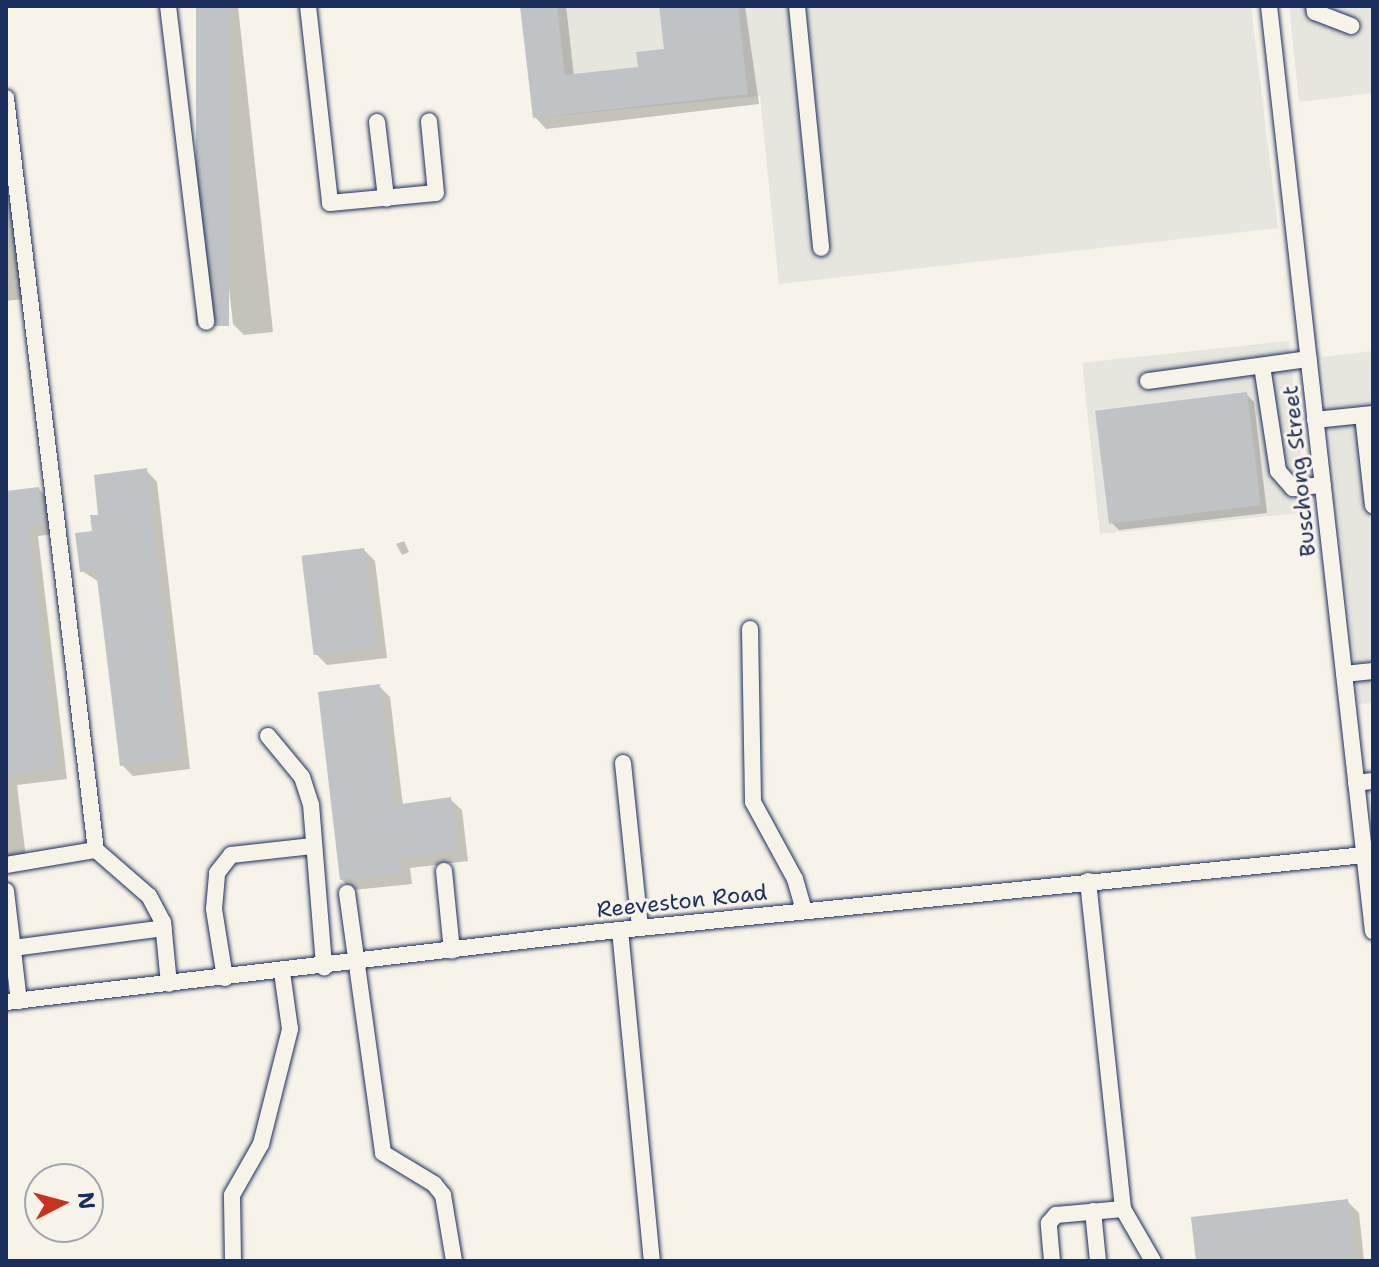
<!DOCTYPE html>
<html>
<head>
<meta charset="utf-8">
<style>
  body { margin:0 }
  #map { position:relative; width:1379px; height:1267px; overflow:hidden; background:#f7f3e8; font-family:"Shantell Sans",sans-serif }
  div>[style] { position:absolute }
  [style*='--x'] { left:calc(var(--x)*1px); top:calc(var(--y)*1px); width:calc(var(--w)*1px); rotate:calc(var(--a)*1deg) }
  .built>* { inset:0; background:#e6e5de; transform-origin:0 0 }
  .shadow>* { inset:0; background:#0003 }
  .building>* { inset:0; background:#c0c3c5; transform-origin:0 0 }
  .roads { filter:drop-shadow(0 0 2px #1b2f5e) drop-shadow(0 0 2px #1b2f5e) }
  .minor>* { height:16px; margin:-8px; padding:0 8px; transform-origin:8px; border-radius:8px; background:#f7f3e8 }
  span { translate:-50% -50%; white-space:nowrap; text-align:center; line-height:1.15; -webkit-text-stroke:6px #f7f3e8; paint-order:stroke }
  .street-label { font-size:22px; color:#1b2f5e }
  .frame { position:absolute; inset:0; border:8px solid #1b2f5e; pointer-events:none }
  .north { position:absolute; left:24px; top:1163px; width:80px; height:80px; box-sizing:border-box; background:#f7f3e8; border:2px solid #9fa5b1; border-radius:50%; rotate:84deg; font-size:22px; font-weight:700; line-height:32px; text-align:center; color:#1b2f5e }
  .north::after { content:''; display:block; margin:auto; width:28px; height:36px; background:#c8321e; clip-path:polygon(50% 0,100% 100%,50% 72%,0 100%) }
</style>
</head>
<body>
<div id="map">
  <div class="built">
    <div style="clip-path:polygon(521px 6px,1251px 6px,1278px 228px,779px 284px,760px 96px,533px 118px)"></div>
    <div style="clip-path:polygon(1289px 6px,1373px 6px,1373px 93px,1299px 102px)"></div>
    <div style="left:1289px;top:341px;width:172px;height:208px;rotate:84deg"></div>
    <div style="clip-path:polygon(1373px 351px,1373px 703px,1359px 704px,1322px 357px)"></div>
  </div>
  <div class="shadow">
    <div style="clip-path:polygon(198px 6px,238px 6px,273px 332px,244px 335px,233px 324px)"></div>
    <div style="clip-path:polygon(522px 6px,566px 6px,574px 76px,640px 69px,666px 51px,661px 6px,745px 6px,759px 104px,546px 129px,535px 117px)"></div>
    <div style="clip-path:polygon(6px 146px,23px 299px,6px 301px)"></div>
    <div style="clip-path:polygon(1246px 394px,1254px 402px,1267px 513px,1119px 530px,1111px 522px)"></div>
    <div style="clip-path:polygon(146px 470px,157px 482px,190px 769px,133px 776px,122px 765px,99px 582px,82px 571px,101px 516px)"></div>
    <div style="clip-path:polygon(39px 489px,50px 500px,54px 534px,38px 536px,67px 779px,17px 785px,26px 858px,6px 860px,6px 493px)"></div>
    <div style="clip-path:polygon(404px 541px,409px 552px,402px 555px,396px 544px)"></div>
    <div style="clip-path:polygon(364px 550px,375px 561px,387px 658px,327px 665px,316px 654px)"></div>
    <div style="clip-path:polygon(379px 686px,390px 697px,403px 806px,451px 800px,462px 810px,468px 861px,410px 868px,412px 884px,353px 890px,342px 880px)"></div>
    <div style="clip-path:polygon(1347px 1201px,1359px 1213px,1364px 1261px,1198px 1261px)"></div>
  </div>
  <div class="building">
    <div style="left:196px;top:6px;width:33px;height:320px"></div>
    <div style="clip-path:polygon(520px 6px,557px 6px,565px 75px,638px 67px,636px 52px,664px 49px,659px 6px,738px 6px,748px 94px,533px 118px)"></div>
    <div style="left:1247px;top:392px;width:114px;height:153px;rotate:83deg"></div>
    <div style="clip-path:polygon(147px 468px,180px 758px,120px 766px,96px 570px,80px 572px,75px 533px,92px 531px,90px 515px,98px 515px,94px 475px)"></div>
    <div style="clip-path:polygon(39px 487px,44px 523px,28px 525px,57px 768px,6px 775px,6px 491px)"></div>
    <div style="left:364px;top:548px;width:100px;height:63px;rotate:83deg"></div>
    <div style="clip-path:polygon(380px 684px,394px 805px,451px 797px,458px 850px,401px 858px,402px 873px,340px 880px,318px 692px)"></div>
    <div style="clip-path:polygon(1348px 1199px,1355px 1261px,1196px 1261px,1191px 1217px)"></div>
  </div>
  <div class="roads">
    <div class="minor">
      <div style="--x:168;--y:6;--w:318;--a:83.1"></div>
      <div style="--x:308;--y:6;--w:198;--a:83.6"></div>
      <div style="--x:330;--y:203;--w:106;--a:-5.4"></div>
      <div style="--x:436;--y:193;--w:72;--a:-95.6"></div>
      <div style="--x:797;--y:6;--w:243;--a:84.3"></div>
      <div style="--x:1269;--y:6;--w:931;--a:83.59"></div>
      <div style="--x:1314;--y:6;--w:6;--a:81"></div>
      <div style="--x:1315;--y:12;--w:39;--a:21"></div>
      <div style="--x:6;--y:98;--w:757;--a:83.18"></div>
      <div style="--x:96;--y:850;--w:70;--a:41"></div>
      <div style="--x:149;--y:896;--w:30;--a:62"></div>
      <div style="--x:163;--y:922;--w:62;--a:84.5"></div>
      <div style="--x:377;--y:122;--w:77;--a:83.2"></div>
      <div style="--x:1262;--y:366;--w:106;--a:81.3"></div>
      <div style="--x:1278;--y:471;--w:23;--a:49"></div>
      <div style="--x:1293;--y:488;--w:30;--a:-6"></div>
      <div style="--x:1148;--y:381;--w:162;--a:-7.8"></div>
      <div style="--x:1363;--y:415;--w:91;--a:83.7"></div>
      <div style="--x:1315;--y:420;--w:58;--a:-5.9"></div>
      <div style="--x:750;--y:629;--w:173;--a:89"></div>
      <div style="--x:753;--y:802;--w:88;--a:61.4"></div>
      <div style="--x:795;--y:879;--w:33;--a:74"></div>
      <div style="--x:1344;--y:674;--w:29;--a:-6"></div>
      <div style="--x:268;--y:736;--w:53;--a:50.3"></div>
      <div style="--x:302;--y:777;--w:28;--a:72"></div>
      <div style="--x:311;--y:804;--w:164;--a:85.4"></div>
      <div style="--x:623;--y:763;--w:166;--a:84.1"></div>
      <div style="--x:1356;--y:783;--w:17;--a:-7"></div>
      <div style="--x:6;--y:865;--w:91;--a:-9.5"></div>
      <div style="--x:444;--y:871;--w:80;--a:84.3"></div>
      <div style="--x:1088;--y:881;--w:330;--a:83.9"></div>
      <div style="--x:1123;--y:1209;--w:60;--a:60"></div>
      <div style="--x:6;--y:891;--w:111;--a:83.3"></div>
      <div style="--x:347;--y:893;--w:262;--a:82.1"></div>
      <div style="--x:383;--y:1153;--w:60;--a:31.3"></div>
      <div style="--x:434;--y:1184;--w:14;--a:51"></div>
      <div style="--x:443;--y:1195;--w:67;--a:80.5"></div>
      <div style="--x:620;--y:930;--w:333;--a:84.5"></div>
      <div style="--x:13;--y:948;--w:152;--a:-7.5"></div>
      <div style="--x:225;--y:978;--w:70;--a:-99.1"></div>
      <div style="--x:214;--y:909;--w:36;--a:-85"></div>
      <div style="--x:217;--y:873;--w:23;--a:-52"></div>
      <div style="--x:231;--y:855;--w:82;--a:-6.3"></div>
      <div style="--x:6;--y:1002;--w:588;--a:-6.74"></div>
      <div style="--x:590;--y:933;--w:778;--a:-5.75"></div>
      <div style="--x:1093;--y:1211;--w:50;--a:84.3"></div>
      <div style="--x:233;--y:1261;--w:66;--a:-90.9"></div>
      <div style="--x:232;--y:1195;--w:59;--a:-60.4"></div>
      <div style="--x:261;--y:1144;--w:119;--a:-75.8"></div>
      <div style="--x:290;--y:1029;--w:58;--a:-98"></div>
      <div style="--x:1052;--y:1261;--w:38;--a:-95"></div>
      <div style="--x:1049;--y:1223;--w:11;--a:-49"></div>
      <div style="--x:1056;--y:1215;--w:67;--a:-5.1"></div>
    </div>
  </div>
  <div class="street-label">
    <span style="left:1299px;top:471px;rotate:-96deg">Buschong Street</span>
    <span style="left:682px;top:901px;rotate:-6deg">Reeveston Road</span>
  </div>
  <div class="frame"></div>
  <div class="north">N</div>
</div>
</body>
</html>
